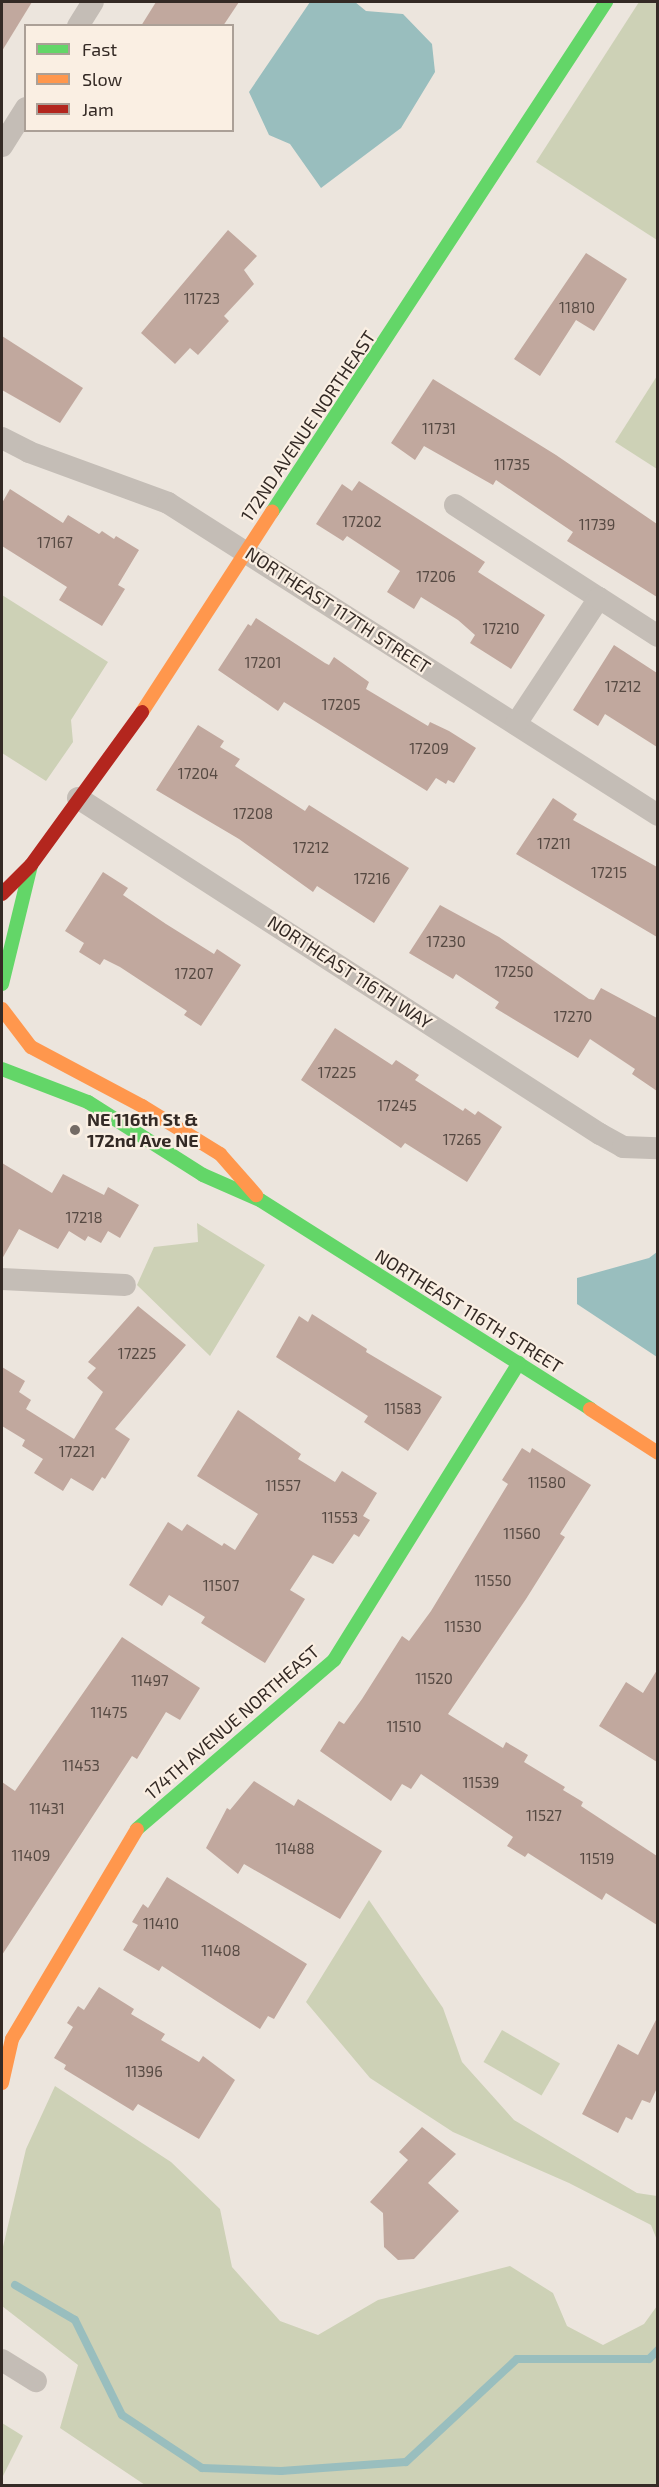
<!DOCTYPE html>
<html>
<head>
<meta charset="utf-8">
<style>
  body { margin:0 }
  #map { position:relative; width:659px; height:2487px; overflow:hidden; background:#ece5dd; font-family:"Exo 2",sans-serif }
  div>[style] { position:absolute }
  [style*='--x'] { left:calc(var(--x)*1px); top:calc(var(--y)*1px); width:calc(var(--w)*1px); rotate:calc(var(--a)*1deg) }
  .green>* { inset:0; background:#cdd1b6; transform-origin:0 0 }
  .water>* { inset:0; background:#99bebe }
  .stream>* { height:8px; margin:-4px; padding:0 4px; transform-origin:4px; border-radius:4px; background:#99bebe }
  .building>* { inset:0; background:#c1a89e }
  .street>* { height:22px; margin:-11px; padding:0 11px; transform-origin:11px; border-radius:11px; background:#c4bdb6 }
  .fast>* { height:14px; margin:-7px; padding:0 7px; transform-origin:7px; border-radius:7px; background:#63d668 }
  .slow>* { height:14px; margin:-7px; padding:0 7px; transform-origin:7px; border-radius:7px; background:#ff974d }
  .jam>* { height:14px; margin:-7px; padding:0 7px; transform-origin:7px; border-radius:7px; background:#b3261e }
  .dots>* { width:16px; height:16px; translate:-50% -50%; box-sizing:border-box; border:3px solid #faefe3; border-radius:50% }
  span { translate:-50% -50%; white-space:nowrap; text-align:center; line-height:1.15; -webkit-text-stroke:4.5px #faefe3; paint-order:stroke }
  .number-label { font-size:15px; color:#574a43 }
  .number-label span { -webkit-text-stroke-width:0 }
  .street-label { font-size:18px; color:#342a25 }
  .poi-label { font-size:18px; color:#342a25; font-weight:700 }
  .left { translate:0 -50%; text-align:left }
  .frame { position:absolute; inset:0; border:3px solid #342a25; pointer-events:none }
  .legend { position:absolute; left:24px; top:24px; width:210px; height:108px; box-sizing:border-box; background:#faefe3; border:2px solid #aba097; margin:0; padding:8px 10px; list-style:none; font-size:18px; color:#342a25 }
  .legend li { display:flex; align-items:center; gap:12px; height:30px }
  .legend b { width:30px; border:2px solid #aba097 }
</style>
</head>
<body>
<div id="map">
  <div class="green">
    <div style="clip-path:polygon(639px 2px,657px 2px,657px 240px,536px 162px)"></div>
    <div style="clip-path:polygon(657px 376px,657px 469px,615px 442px)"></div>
    <div style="clip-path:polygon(2px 595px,108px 662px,71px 720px,73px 742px,46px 781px,2px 753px)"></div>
    <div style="clip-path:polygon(197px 1223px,265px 1265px,210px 1356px,137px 1285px,154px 1247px,198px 1242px)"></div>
    <div style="clip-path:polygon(369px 1900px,443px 2008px,462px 2062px,514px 2120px,637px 2193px,657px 2196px,657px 2240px,651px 2225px,569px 2183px,453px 2132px,370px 2078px,306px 2002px)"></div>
    <div style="left:502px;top:2030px;width:67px;height:37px;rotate:30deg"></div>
    <div style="clip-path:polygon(55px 2086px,171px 2162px,220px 2209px,232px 2267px,280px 2321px,318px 2335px,378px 2300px,510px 2266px,553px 2293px,567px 2326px,603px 2345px,644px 2324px,657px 2306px,657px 2485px,145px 2485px,60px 2428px,78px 2365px,2px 2306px,2px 2251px,26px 2149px)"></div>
    <div style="clip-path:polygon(2px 2423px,23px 2436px,2px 2478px)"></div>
  </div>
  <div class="water">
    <div style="clip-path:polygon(310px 2px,355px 2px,366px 11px,403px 14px,432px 44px,435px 72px,401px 128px,321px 188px,290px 144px,269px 135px,249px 92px)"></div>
    <div style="clip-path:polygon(657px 1252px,657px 1357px,577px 1304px,577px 1278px,649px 1258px)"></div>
  </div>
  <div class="stream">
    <div style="--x:15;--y:2285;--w:69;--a:30.3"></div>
    <div style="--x:75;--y:2320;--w:106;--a:63.7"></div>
    <div style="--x:122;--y:2415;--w:96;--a:33.5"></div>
    <div style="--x:202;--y:2468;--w:79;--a:2.2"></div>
    <div style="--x:281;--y:2471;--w:125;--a:-4.1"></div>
    <div style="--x:406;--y:2462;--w:151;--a:-42.9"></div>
    <div style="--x:517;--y:2359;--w:132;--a:0"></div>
    <div style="--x:649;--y:2359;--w:13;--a:-45"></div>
  </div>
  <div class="building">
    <div style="clip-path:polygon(2px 2px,32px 2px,2px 51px)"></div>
    <div style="clip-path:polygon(156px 2px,239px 2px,223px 26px,141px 26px)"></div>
    <div style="clip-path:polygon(228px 230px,257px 256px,244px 270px,254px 284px,224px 316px,229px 321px,198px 355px,190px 348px,175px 364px,141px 333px)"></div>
    <div style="clip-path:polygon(586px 253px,627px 279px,594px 331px,576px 320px,540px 376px,514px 359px)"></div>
    <div style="clip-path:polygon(2px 336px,83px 388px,60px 423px,2px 390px)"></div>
    <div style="clip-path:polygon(433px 379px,556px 455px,657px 524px,657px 597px,567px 541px,573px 532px,496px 480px,493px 485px,424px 446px,415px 460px,391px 443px)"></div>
    <div style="clip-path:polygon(359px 481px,485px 562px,478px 572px,545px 615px,511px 669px,470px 643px,475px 635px,458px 620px,421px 597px,414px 609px,387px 592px,400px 571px,347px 536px,343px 541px,316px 524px,342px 484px,352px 491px)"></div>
    <div style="clip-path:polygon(10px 489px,63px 523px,68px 515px,99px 534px,102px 531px,114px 539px,116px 536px,139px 550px,118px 585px,125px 589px,102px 626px,59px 600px,67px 587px,2px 546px,2px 503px)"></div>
    <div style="clip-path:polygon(256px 618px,325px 663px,329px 665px,334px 657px,369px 682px,366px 689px,428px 726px,430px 722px,449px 731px,476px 748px,454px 783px,448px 780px,446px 784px,436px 778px,427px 791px,284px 702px,278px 711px,218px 670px,248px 624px,251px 626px)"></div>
    <div style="clip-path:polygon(614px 645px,657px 673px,657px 747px,605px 714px,598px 726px,573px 710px)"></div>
    <div style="clip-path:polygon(198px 725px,224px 741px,220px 747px,240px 759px,235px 766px,305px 811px,309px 805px,409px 868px,374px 923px,317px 886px,313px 892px,239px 839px,156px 790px)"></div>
    <div style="clip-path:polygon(553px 798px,577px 814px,573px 820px,657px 867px,657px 937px,516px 854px)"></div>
    <div style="clip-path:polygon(103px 872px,128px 888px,123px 895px,166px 924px,214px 954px,217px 949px,241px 965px,201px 1026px,184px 1015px,187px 1011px,120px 967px,104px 959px,100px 965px,79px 952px,84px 943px,65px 931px)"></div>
    <div style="clip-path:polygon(440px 905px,499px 937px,589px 999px,594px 1000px,601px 988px,657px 1018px,657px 1091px,632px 1074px,635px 1069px,590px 1039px,578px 1058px,495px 1008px,499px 1002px,456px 974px,453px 979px,409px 953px)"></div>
    <div style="clip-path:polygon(335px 1028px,392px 1065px,396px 1060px,419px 1075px,415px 1080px,463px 1111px,465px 1108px,475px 1115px,478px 1111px,502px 1127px,467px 1182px,405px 1143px,401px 1148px,301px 1080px)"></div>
    <div style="clip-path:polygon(2px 1163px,52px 1193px,63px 1174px,104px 1195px,108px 1187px,139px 1205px,120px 1238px,108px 1231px,101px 1243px,88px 1236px,85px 1241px,69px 1231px,58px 1249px,19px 1229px,2px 1259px)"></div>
    <div style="clip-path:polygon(138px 1306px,186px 1345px,115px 1429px,130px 1439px,105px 1479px,102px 1477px,93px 1491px,71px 1478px,63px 1491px,34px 1473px,43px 1459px,22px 1446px,25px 1440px,2px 1426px,2px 1367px,25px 1381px,19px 1392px,31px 1400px,26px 1409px,74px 1439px,103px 1392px,87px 1378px,96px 1368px,88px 1362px)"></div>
    <div style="clip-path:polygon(312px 1314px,367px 1349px,366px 1352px,442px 1397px,408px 1451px,364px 1422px,368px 1416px,276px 1357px,299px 1316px,308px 1322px)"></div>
    <div style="clip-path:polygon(238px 1410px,301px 1454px,298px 1459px,335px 1482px,342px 1471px,377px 1493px,363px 1516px,370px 1520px,359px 1537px,354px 1534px,333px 1564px,313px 1555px,290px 1590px,305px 1599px,265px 1663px,201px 1623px,205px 1617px,169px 1595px,162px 1606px,129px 1585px,168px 1522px,182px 1531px,187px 1524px,222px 1546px,224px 1543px,235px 1550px,258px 1514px,197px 1476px)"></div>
    <div style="clip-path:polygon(522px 1448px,530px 1453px,532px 1448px,591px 1485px,560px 1534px,565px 1537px,526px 1599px,448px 1714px,503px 1748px,506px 1742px,528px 1755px,524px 1762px,565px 1787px,563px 1790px,583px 1802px,581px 1806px,657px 1856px,657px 1925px,606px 1893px,602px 1900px,528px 1853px,525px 1857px,507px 1846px,513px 1837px,421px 1774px,411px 1789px,402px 1784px,391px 1801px,320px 1751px,339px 1721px,344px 1724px,362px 1699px,402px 1636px,409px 1641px,431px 1611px,508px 1484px,502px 1480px)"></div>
    <div style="clip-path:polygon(122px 1637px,200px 1688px,180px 1720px,166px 1712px,137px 1759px,132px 1756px,2px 1955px,2px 1782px,15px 1791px)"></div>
    <div style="clip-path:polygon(657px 1670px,657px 1762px,599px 1726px,626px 1682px,643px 1693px)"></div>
    <div style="clip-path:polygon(254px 1781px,294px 1806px,298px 1799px,382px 1851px,340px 1919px,244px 1864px,238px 1874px,206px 1848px,227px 1808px,230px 1810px)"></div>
    <div style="clip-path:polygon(167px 1877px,307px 1964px,274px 2019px,268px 2016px,260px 2029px,162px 1966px,159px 1971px,123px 1950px,138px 1925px,132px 1922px,143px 1904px,148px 1908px)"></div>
    <div style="clip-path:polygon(99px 1987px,134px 2009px,131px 2014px,165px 2034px,161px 2040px,199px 2062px,203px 2056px,235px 2080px,199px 2139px,138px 2104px,133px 2111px,64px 2069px,66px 2065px,54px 2058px,73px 2027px,67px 2023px,78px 2006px,84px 2010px)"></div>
    <div style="clip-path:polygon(657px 2018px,657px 2088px,650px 2103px,642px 2100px,632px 2120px,626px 2117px,618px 2133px,582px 2114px,618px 2044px,638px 2055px)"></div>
    <div style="clip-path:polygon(422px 2127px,456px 2154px,428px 2183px,459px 2211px,414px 2259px,398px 2260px,384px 2247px,383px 2213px,370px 2202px,408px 2160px,399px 2152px)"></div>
  </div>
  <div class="street">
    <div style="--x:78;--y:26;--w:28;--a:-58"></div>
    <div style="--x:2;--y:146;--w:45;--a:-57.7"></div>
    <div style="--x:2;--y:438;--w:30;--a:27"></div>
    <div style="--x:29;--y:452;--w:148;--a:20.1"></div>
    <div style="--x:168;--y:503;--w:581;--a:32.49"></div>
    <div style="--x:455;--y:505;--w:171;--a:32.9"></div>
    <div style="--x:599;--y:598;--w:151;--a:123.4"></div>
    <div style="--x:599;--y:598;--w:70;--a:32.8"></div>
    <div style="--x:78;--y:798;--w:621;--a:32.77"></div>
    <div style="--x:600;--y:1134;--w:26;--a:29"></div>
    <div style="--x:623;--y:1147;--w:35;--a:2"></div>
    <div style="--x:2;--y:1279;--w:123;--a:2.8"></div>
    <div style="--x:2;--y:2360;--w:40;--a:32"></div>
  </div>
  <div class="fast">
    <div style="--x:272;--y:512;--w:610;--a:-56.78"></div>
    <div style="--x:2;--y:984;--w:122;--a:-76.3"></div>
    <div style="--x:2;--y:1069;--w:92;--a:21"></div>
    <div style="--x:88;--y:1102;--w:136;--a:32.4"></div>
    <div style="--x:203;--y:1175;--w:62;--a:23.7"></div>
    <div style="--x:260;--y:1200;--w:391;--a:32.3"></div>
    <div style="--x:137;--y:1829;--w:260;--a:-40.6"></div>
    <div style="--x:334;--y:1660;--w:350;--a:-58.1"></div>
  </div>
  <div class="slow">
    <div style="--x:142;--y:712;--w:239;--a:-57"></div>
    <div style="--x:2;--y:1009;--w:48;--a:52.7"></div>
    <div style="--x:31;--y:1047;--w:126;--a:28"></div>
    <div style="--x:142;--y:1106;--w:92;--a:31.6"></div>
    <div style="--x:220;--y:1154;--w:55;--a:48.7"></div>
    <div style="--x:590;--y:1409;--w:81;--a:32.9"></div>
    <div style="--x:2;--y:2083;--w:45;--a:-77.2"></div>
    <div style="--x:12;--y:2039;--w:244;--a:-59.2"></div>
  </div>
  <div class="jam">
    <div style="--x:2;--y:894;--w:41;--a:-45"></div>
    <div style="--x:31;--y:865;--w:189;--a:-54"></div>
  </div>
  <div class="dots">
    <div style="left:75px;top:1130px;background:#746b65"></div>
  </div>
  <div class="number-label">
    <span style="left:202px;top:299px">11723</span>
    <span style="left:577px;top:308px">11810</span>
    <span style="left:439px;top:429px">11731</span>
    <span style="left:512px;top:465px">11735</span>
    <span style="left:362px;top:522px">17202</span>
    <span style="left:597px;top:525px">11739</span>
    <span style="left:55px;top:543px">17167</span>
    <span style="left:436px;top:577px">17206</span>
    <span style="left:501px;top:629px">17210</span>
    <span style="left:263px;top:663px">17201</span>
    <span style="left:623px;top:687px">17212</span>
    <span style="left:341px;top:705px">17205</span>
    <span style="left:429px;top:749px">17209</span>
    <span style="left:198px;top:774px">17204</span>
    <span style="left:253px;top:814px">17208</span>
    <span style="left:554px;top:844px">17211</span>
    <span style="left:311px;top:848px">17212</span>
    <span style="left:609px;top:873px">17215</span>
    <span style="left:372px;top:879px">17216</span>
    <span style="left:446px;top:942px">17230</span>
    <span style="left:514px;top:972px">17250</span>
    <span style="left:194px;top:974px">17207</span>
    <span style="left:573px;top:1017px">17270</span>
    <span style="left:337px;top:1073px">17225</span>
    <span style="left:397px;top:1106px">17245</span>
    <span style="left:462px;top:1140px">17265</span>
    <span style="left:84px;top:1218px">17218</span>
    <span style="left:137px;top:1354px">17225</span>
    <span style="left:403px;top:1409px">11583</span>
    <span style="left:77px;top:1452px">17221</span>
    <span style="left:547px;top:1483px">11580</span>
    <span style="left:283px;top:1486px">11557</span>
    <span style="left:340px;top:1518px">11553</span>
    <span style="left:522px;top:1534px">11560</span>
    <span style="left:493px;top:1581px">11550</span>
    <span style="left:221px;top:1586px">11507</span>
    <span style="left:463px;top:1627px">11530</span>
    <span style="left:434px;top:1679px">11520</span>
    <span style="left:150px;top:1681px">11497</span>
    <span style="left:109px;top:1713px">11475</span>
    <span style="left:404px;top:1727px">11510</span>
    <span style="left:81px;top:1766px">11453</span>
    <span style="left:481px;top:1783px">11539</span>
    <span style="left:47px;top:1809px">11431</span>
    <span style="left:544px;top:1816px">11527</span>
    <span style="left:295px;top:1849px">11488</span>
    <span style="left:31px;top:1856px">11409</span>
    <span style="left:597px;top:1859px">11519</span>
    <span style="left:161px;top:1924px">11410</span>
    <span style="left:221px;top:1951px">11408</span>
    <span style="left:144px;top:2072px">11396</span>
  </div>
  <div class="street-label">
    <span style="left:308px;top:426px;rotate:-56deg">172ND AVENUE NORTHEAST</span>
    <span style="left:338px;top:610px;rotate:33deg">NORTHEAST 117TH STREET</span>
    <span style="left:350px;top:972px;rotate:33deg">NORTHEAST 116TH WAY</span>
    <span style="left:469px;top:1311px;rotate:32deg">NORTHEAST 116TH STREET</span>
    <span style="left:232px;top:1722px;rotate:-41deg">174TH AVENUE NORTHEAST</span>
  </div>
  <div class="poi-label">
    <span class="left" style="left:87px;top:1130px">NE 116th St &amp;<br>172nd Ave NE</span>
  </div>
  <div class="frame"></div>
  <ul class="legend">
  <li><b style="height:8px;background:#63d668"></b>Fast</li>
  <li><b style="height:8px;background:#ff974d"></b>Slow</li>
  <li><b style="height:8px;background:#b3261e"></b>Jam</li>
  </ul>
</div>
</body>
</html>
